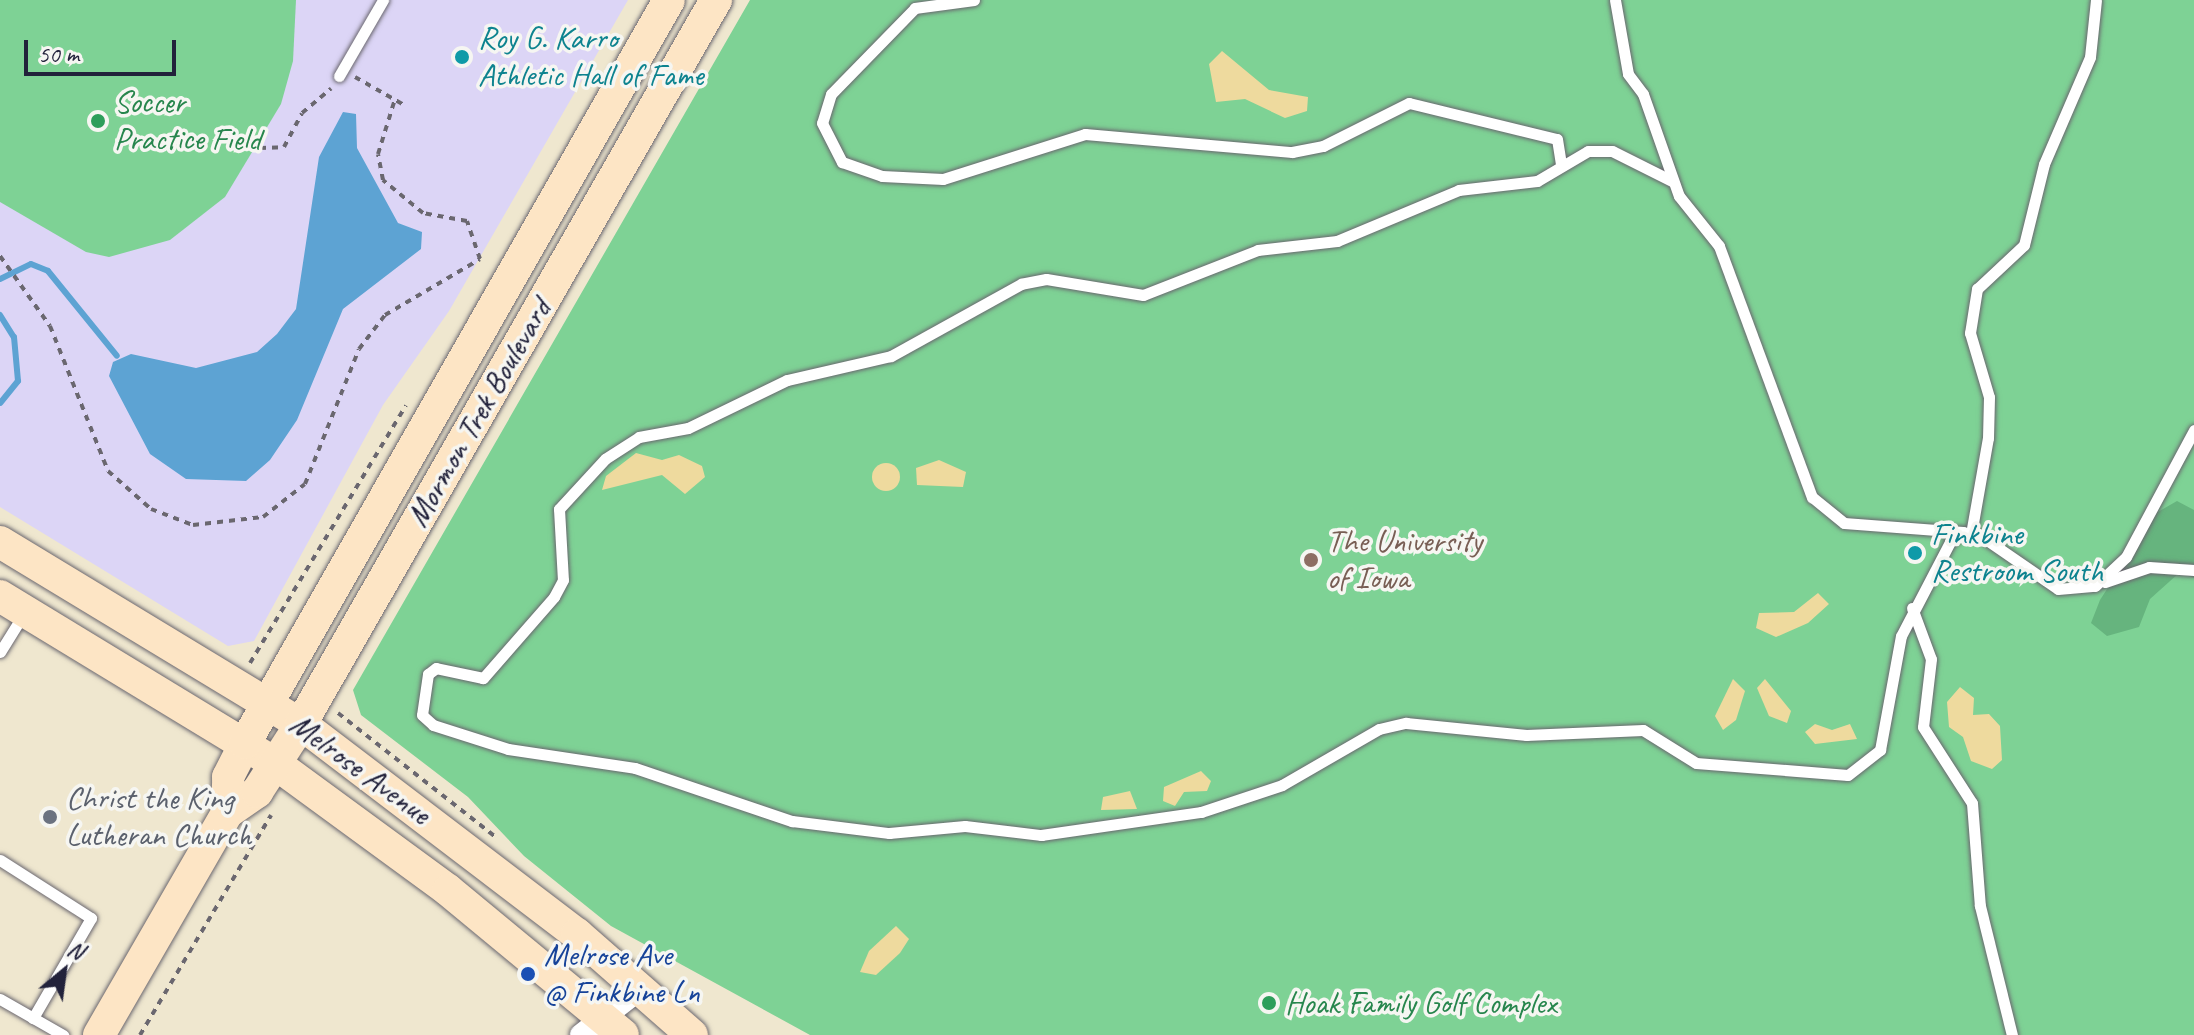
<!DOCTYPE html>
<html>
<head>
<meta charset="utf-8">
<style>
  body { margin:0 }
  #map { position:relative; width:2194px; height:1035px; overflow:hidden; background:#efe7cf; font-family:Caveat,sans-serif }
  div>[style] { position:absolute }
  [style*='--x'] { left:calc(var(--x)*1px); top:calc(var(--y)*1px); width:calc(var(--w)*1px); rotate:calc(var(--a)*1deg) }
  .built>* { inset:0; background:#dcd5f6 }
  .green>* { inset:0; background:#7ed295 }
  .forest>* { inset:0; background:#66b47e }
  .sand>* { inset:0; background:#eeda9e }
  .round { border-radius:50% }
  .water>* { inset:0; background:#5da3d3 }
  .stream>* { height:6px; margin:-3px; padding:0 3px; transform-origin:3px; border-radius:3px; background:#5da3d3 }
  .path>* { height:4px; margin-top:-2px; transform-origin:0; background:repeating-linear-gradient(90deg,#6a676f 0 6px,transparent 0 12px) }
  .roads { filter:drop-shadow(0 0 2px #6a676f) drop-shadow(0 0 2px #6a676f) }
  .service>* { height:11px; margin:-5.5px; padding:0 5.5px; transform-origin:5.5px; border-radius:5.5px; background:#fff }
  .minor>* { height:22px; margin:-11px; padding:0 11px; transform-origin:11px; border-radius:11px; background:#fff }
  .secondary>* { height:32px; margin:-16px; padding:0 16px; transform-origin:16px; border-radius:16px; background:#fde5c5 }
  .dots>* { width:22px; height:22px; translate:-50% -50%; box-sizing:border-box; border:4px solid #f6f6f2; border-radius:50% }
  span { translate:-50% -50%; white-space:nowrap; text-align:center; line-height:1.15; -webkit-text-stroke:7px #f6f6f2; paint-order:stroke }
  .culture-label { font-size:32px; color:#0d838f }
  .left { translate:0 -50%; text-align:left }
  .leisure-label { font-size:32px; color:#27864d }
  .street-label { font-size:32px; color:#22223b }
  .education-label { font-size:32px; color:#785e54 }
  .worship-label { font-size:32px; color:#5b616d }
  .transit-label { font-size:32px; color:#164399 }
  .north { position:absolute; left:24px; top:931px; width:80px; height:80px; -webkit-text-stroke:6px #f6f6f2; paint-order:stroke; rotate:29deg; font-size:22px; font-weight:700; line-height:32px; text-align:center; color:#22223b }
  .north::after { content:''; display:block; margin:auto; width:28px; height:36px; background:#22223b; clip-path:polygon(50% 0,100% 100%,50% 72%,0 100%) }
  .scale { position:absolute; left:24px; top:40px; width:152px; height:36px; box-sizing:border-box; border:4px solid #22223b; border-top:0; padding-left:10px; font-size:24px; line-height:28px; white-space:nowrap; color:#22223b; -webkit-text-stroke:6px #f6f6f2; paint-order:stroke }
</style>
</head>
<body>
<div id="map">
  <div class="built">
    <div style="clip-path:polygon(0 0,628px 0,449px 311px,383px 405px,254px 641px,228px 646px,0 507px)"></div>
  </div>
  <div class="green">
    <div style="clip-path:polygon(0 0,296px 0,293px 61px,281px 104px,225px 197px,170px 240px,109px 257px,86px 252px,0 202px)"></div>
    <div style="clip-path:polygon(750px 0,2194px 0,2194px 1035px,810px 1035px,611px 926px,524px 856px,468px 797px,361px 715px,353px 690px)"></div>
  </div>
  <div class="forest">
    <div style="clip-path:polygon(2177px 501px,2194px 510px,2194px 578px,2179px 573px,2150px 599px,2139px 627px,2107px 636px,2091px 623px,2100px 600px,2156px 513px)"></div>
  </div>
  <div class="sand">
    <div style="clip-path:polygon(1222px 51px,1269px 90px,1308px 97px,1307px 111px,1285px 118px,1245px 99px,1216px 102px,1209px 64px)"></div>
    <div style="clip-path:polygon(636px 453px,662px 460px,679px 455px,702px 466px,705px 477px,685px 494px,662px 475px,602px 490px,606px 476px)"></div>
    <div style="clip-path:polygon(939px 460px,966px 472px,963px 487px,917px 485px,916px 468px)"></div>
    <div class="round" style="left:872px;top:463px;width:28px;height:28px"></div>
    <div style="clip-path:polygon(1818px 593px,1829px 604px,1808px 623px,1776px 637px,1756px 628px,1759px 613px,1794px 612px)"></div>
    <div style="clip-path:polygon(1733px 679px,1745px 691px,1736px 720px,1723px 730px,1715px 716px)"></div>
    <div style="clip-path:polygon(1765px 679px,1791px 711px,1787px 723px,1769px 716px,1757px 688px)"></div>
    <div style="clip-path:polygon(1960px 687px,1974px 698px,1973px 715px,1989px 714px,2000px 726px,2002px 760px,1992px 769px,1971px 761px,1963px 737px,1949px 727px,1947px 702px)"></div>
    <div style="clip-path:polygon(1815px 724px,1832px 730px,1850px 724px,1857px 739px,1815px 744px,1805px 732px)"></div>
    <div style="clip-path:polygon(1201px 771px,1211px 781px,1207px 791px,1184px 792px,1175px 806px,1163px 801px,1164px 787px)"></div>
    <div style="clip-path:polygon(1130px 791px,1137px 809px,1101px 810px,1103px 797px)"></div>
    <div style="clip-path:polygon(896px 926px,909px 939px,900px 953px,876px 975px,860px 972px,869px 951px)"></div>
  </div>
  <div class="water">
    <div style="clip-path:polygon(343px 112px,356px 114px,357px 148px,398px 223px,422px 232px,421px 249px,343px 309px,297px 420px,270px 460px,246px 481px,186px 479px,150px 454px,109px 376px,113px 362px,131px 354px,196px 368px,257px 352px,277px 334px,296px 309px,319px 157px)"></div>
  </div>
  <div class="stream">
    <div style="--x:0;--y:279;--w:34;--a:-26"></div>
    <div style="--x:31;--y:264;--w:18;--a:22"></div>
    <div style="--x:48;--y:271;--w:109;--a:50.9"></div>
    <div style="--x:0;--y:315;--w:26;--a:58"></div>
    <div style="--x:14;--y:337;--w:44;--a:84.8"></div>
    <div style="--x:18;--y:381;--w:28;--a:129"></div>
  </div>
  <div class="path">
    <div style="--x:355;--y:77;--w:59;--a:29.6"></div>
    <div style="--x:260;--y:148;--w:24;--a:-2"></div>
    <div style="--x:284;--y:147;--w:38;--a:-62"></div>
    <div style="--x:302;--y:113;--w:38;--a:-40"></div>
    <div style="--x:0;--y:256;--w:86;--a:54.5"></div>
    <div style="--x:50;--y:326;--w:156;--a:68.2"></div>
    <div style="--x:108;--y:471;--w:57;--a:41.5"></div>
    <div style="--x:151;--y:509;--w:45;--a:20.9"></div>
    <div style="--x:193;--y:525;--w:70;--a:-6.5"></div>
    <div style="--x:263;--y:517;--w:53;--a:-38.2"></div>
    <div style="--x:305;--y:484;--w:145;--a:-68.2"></div>
    <div style="--x:359;--y:349;--w:43;--a:-52.6"></div>
    <div style="--x:385;--y:315;--w:110;--a:-30.5"></div>
    <div style="--x:480;--y:259;--w:40;--a:-108.9"></div>
    <div style="--x:467;--y:221;--w:45;--a:-169.7"></div>
    <div style="--x:423;--y:213;--w:52;--a:-140.5"></div>
    <div style="--x:383;--y:180;--w:26;--a:-101"></div>
    <div style="--x:378;--y:154;--w:58;--a:-72.8"></div>
    <div style="--x:250;--y:663;--w:301;--a:-58.8"></div>
    <div style="--x:338;--y:713;--w:202;--a:38.2"></div>
    <div style="--x:140;--y:1035;--w:256;--a:-59.2"></div>
  </div>
  <div class="roads">
    <div class="service">
      <div style="--x:974;--y:0;--w:60;--a:172.3"></div>
      <div style="--x:915;--y:8;--w:120;--a:134.3"></div>
      <div style="--x:831;--y:94;--w:30;--a:107"></div>
      <div style="--x:822;--y:123;--w:44;--a:62.9"></div>
      <div style="--x:842;--y:162;--w:42;--a:19.3"></div>
      <div style="--x:882;--y:176;--w:61;--a:2.8"></div>
      <div style="--x:943;--y:179;--w:149;--a:-17.6"></div>
      <div style="--x:1085;--y:134;--w:208;--a:5"></div>
      <div style="--x:1292;--y:152;--w:32;--a:-11"></div>
      <div style="--x:1323;--y:146;--w:96;--a:-26.6"></div>
      <div style="--x:1409;--y:103;--w:152;--a:13.7"></div>
      <div style="--x:1557;--y:139;--w:26;--a:81"></div>
      <div style="--x:1615;--y:0;--w:75;--a:80"></div>
      <div style="--x:1628;--y:74;--w:25;--a:53"></div>
      <div style="--x:1643;--y:94;--w:108;--a:70.6"></div>
      <div style="--x:1679;--y:196;--w:64;--a:51.3"></div>
      <div style="--x:1719;--y:246;--w:268;--a:69.7"></div>
      <div style="--x:1812;--y:497;--w:41;--a:39.1"></div>
      <div style="--x:1844;--y:523;--w:119;--a:4.3"></div>
      <div style="--x:339;--y:76;--w:88;--a:-59.9"></div>
      <div style="--x:1672;--y:181;--w:67;--a:-153.4"></div>
      <div style="--x:1612;--y:151;--w:24;--a:180"></div>
      <div style="--x:1588;--y:151;--w:59;--a:149.5"></div>
      <div style="--x:1537;--y:181;--w:79;--a:173.4"></div>
      <div style="--x:1459;--y:190;--w:132;--a:157.3"></div>
      <div style="--x:1337;--y:241;--w:80;--a:173.5"></div>
      <div style="--x:1258;--y:250;--w:123;--a:158.6"></div>
      <div style="--x:1143;--y:295;--w:98;--a:-170.6"></div>
      <div style="--x:1046;--y:279;--w:25;--a:169"></div>
      <div style="--x:1021;--y:284;--w:149;--a:151"></div>
      <div style="--x:891;--y:356;--w:107;--a:167"></div>
      <div style="--x:787;--y:380;--w:110;--a:154.1"></div>
      <div style="--x:688;--y:428;--w:50;--a:169.6"></div>
      <div style="--x:639;--y:437;--w:40;--a:147.1"></div>
      <div style="--x:605;--y:459;--w:68;--a:132.6"></div>
      <div style="--x:559;--y:509;--w:71;--a:86.8"></div>
      <div style="--x:563;--y:580;--w:19;--a:118"></div>
      <div style="--x:554;--y:597;--w:108;--a:131.2"></div>
      <div style="--x:483;--y:678;--w:48;--a:-168"></div>
      <div style="--x:436;--y:668;--w:10;--a:143"></div>
      <div style="--x:428;--y:674;--w:41;--a:98.3"></div>
      <div style="--x:422;--y:715;--w:15;--a:42"></div>
      <div style="--x:433;--y:725;--w:79;--a:17.7"></div>
      <div style="--x:508;--y:749;--w:128;--a:8.5"></div>
      <div style="--x:635;--y:768;--w:166;--a:18.7"></div>
      <div style="--x:792;--y:821;--w:98;--a:7.1"></div>
      <div style="--x:889;--y:833;--w:76;--a:-5.3"></div>
      <div style="--x:965;--y:826;--w:77;--a:6.8"></div>
      <div style="--x:1041;--y:835;--w:162;--a:-8.2"></div>
      <div style="--x:1201;--y:812;--w:85;--a:-18.4"></div>
      <div style="--x:1282;--y:785;--w:112;--a:-30"></div>
      <div style="--x:1379;--y:729;--w:28;--a:-13"></div>
      <div style="--x:1406;--y:723;--w:121;--a:5.7"></div>
      <div style="--x:1526;--y:735;--w:117;--a:-2.4"></div>
      <div style="--x:1643;--y:730;--w:62;--a:31.9"></div>
      <div style="--x:1696;--y:763;--w:152;--a:4.5"></div>
      <div style="--x:1848;--y:775;--w:41;--a:-38"></div>
      <div style="--x:1880;--y:750;--w:116;--a:-79.6"></div>
      <div style="--x:1901;--y:636;--w:106;--a:-62.5"></div>
      <div style="--x:1950;--y:542;--w:16;--a:-38"></div>
      <div style="--x:1963;--y:532;--w:18;--a:13"></div>
      <div style="--x:1981;--y:536;--w:93;--a:34.5"></div>
      <div style="--x:2058;--y:589;--w:37;--a:-5"></div>
      <div style="--x:2095;--y:586;--w:42;--a:-43.1"></div>
      <div style="--x:2126;--y:557;--w:144;--a:-61.8"></div>
      <div style="--x:1971;--y:534;--w:97;--a:-80"></div>
      <div style="--x:1988;--y:438;--w:41;--a:-88.6"></div>
      <div style="--x:1989;--y:397;--w:67;--a:-106.5"></div>
      <div style="--x:1970;--y:333;--w:45;--a:-81"></div>
      <div style="--x:1977;--y:289;--w:64;--a:-43.1"></div>
      <div style="--x:2024;--y:245;--w:83;--a:-76.1"></div>
      <div style="--x:2044;--y:164;--w:116;--a:-66.7"></div>
      <div style="--x:2090;--y:57;--w:57;--a:-84"></div>
      <div style="--x:2105;--y:582;--w:46;--a:-18.8"></div>
      <div style="--x:2149;--y:567;--w:45;--a:3.8"></div>
      <div style="--x:1912;--y:608;--w:54;--a:69.6"></div>
      <div style="--x:1931;--y:659;--w:68;--a:96.7"></div>
      <div style="--x:1923;--y:727;--w:90;--a:57.2"></div>
      <div style="--x:1972;--y:803;--w:103;--a:85.6"></div>
      <div style="--x:1980;--y:906;--w:133;--a:76.1"></div>
      <div style="--x:0;--y:652;--w:44;--a:-58.1"></div>
      <div style="--x:0;--y:860;--w:108;--a:32.5"></div>
      <div style="--x:91;--y:918;--w:116;--a:120.1"></div>
      <div style="--x:0;--y:999;--w:73;--a:29.7"></div>
    </div>
    <div class="minor">
      <div style="--x:581;--y:1035;--w:75;--a:-37.9"></div>
    </div>
    <div class="secondary">
      <div style="--x:0;--y:542;--w:352;--a:31.2"></div>
      <div style="--x:301;--y:724;--w:347;--a:37.3"></div>
      <div style="--x:577;--y:934;--w:153;--a:41.3"></div>
      <div style="--x:0;--y:596;--w:323;--a:31.3"></div>
      <div style="--x:276;--y:764;--w:213;--a:36.2"></div>
      <div style="--x:448;--y:890;--w:227;--a:39.6"></div>
      <div style="--x:227;--y:813;--w:36;--a:-88"></div>
      <div style="--x:228;--y:777;--w:38;--a:-63"></div>
      <div style="--x:245;--y:743;--w:855;--a:-60.29"></div>
      <div style="--x:99;--y:1035;--w:256;--a:-60"></div>
      <div style="--x:227;--y:813;--w:37;--a:-35"></div>
      <div style="--x:257;--y:792;--w:81;--a:-57.1"></div>
      <div style="--x:301;--y:724;--w:835;--a:-60.18"></div>
    </div>
  </div>
  <div class="dots">
    <div style="left:462px;top:57px;background:#0f9aa8"></div>
    <div style="left:98px;top:121px;background:#2e9e5b"></div>
    <div style="left:1915px;top:553px;background:#0f9aa8"></div>
    <div style="left:1311px;top:560px;background:#8d6e63"></div>
    <div style="left:50px;top:817px;background:#6b7280"></div>
    <div style="left:528px;top:974px;background:#1a4fb4"></div>
    <div style="left:1269px;top:1003px;background:#2e9e5b"></div>
  </div>
  <div class="culture-label">
    <span class="left" style="left:478px;top:57px">Roy G. Karro<br>Athletic Hall of Fame</span>
    <span class="left" style="left:1931px;top:553px">Finkbine<br>Restroom South</span>
  </div>
  <div class="leisure-label">
    <span class="left" style="left:114px;top:121px">Soccer<br>Practice Field</span>
    <span class="left" style="left:1285px;top:1003px">Hoak Family Golf Complex</span>
  </div>
  <div class="street-label">
    <span style="left:479px;top:413px;rotate:-60deg">Mormon Trek Boulevard</span>
    <span style="left:360px;top:769px;rotate:36deg">Melrose Avenue</span>
  </div>
  <div class="education-label">
    <span class="left" style="left:1327px;top:560px">The University<br>of Iowa</span>
  </div>
  <div class="worship-label">
    <span class="left" style="left:66px;top:817px">Christ the King<br>Lutheran Church</span>
  </div>
  <div class="transit-label">
    <span class="left" style="left:544px;top:974px">Melrose Ave<br>@ Finkbine Ln</span>
  </div>
  <div class="north">N</div>
  <div class="scale">50 m</div>
</div>
</body>
</html>
